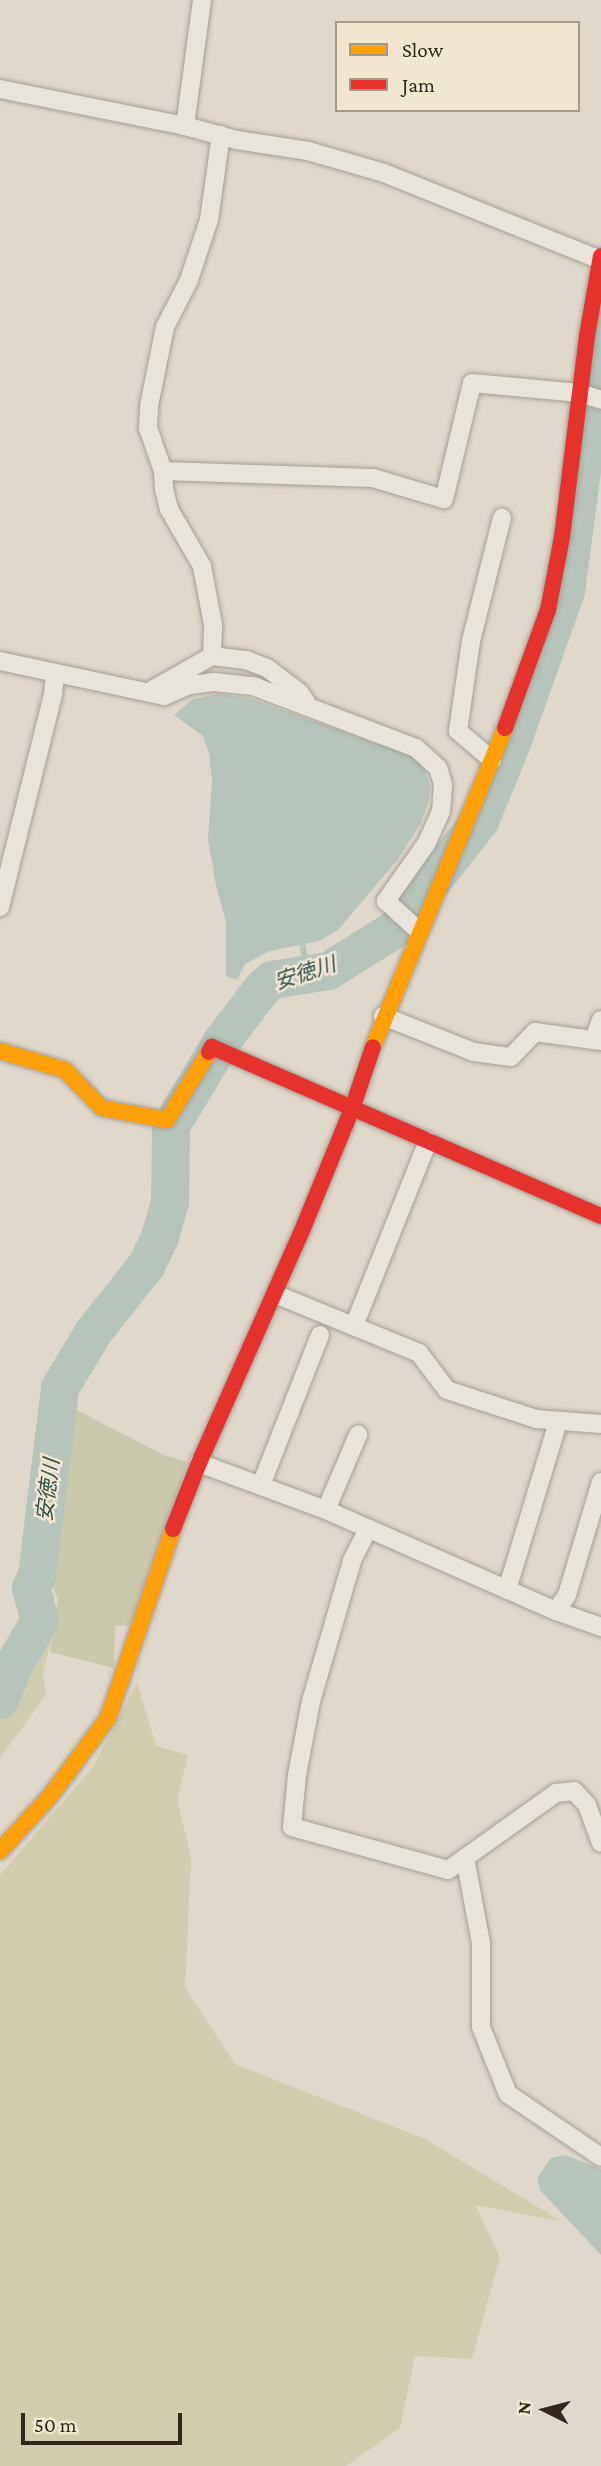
<!DOCTYPE html>
<html>
<head>
<meta charset="utf-8">
<style>
  body { margin:0 }
  #map { position:relative; width:601px; height:2466px; overflow:hidden; background:#e0d8cb; font-family:"Crimson Pro","Noto Sans JP",serif }
  div>[style] { position:absolute }
  [style*='--x'] { left:calc(var(--x)*1px); top:calc(var(--y)*1px); width:calc(var(--w)*1px); rotate:calc(var(--a)*1deg) }
  .green>* { inset:0; background:#d0ceae }
  .cemetery>* { inset:0; background:#cbc9ad }
  .water>* { inset:0; background:#b6c4bb }
  .stream>* { height:6px; margin:-3px; padding:0 3px; transform-origin:3px; border-radius:3px; background:#b6c4bb }
  .river>* { height:38px; margin:-19px; padding:0 19px; transform-origin:19px; border-radius:19px; background:#b6c4bb }
  .roads { filter:drop-shadow(0 0 2px #a59e94) drop-shadow(0 0 2px #a59e94) }
  .street>* { height:18px; margin:-9px; padding:0 9px; transform-origin:9px; border-radius:9px; background:#e8e4dc }
  .slow>* { height:16px; margin:-8px; padding:0 8px; transform-origin:8px; border-radius:8px; background:#ff9f0a }
  .jam>* { height:16px; margin:-8px; padding:0 8px; transform-origin:8px; border-radius:8px; background:#e5322d }
  span { translate:-50% -50%; white-space:nowrap; text-align:center; line-height:1.15; -webkit-text-stroke:5px #f2e6d0; paint-order:stroke }
  .water-label { font-size:21px; color:#2e514d; font-style:italic }
  .legend { position:absolute; left:335px; top:21px; width:245px; height:91px; box-sizing:border-box; background:#f2e6d0; border:2px solid #a59989; margin:0; padding:9px 12px; list-style:none; font-size:21px; color:#32261e }
  .legend li { display:flex; align-items:center; gap:14px; height:35px }
  .legend b { width:35px; border:2px solid #a59989 }
  .north { position:absolute; left:510px; top:2375px; width:70px; height:70px; -webkit-text-stroke:5px #f2e6d0; paint-order:stroke; rotate:276deg; font-size:19px; font-weight:700; line-height:28px; text-align:center; color:#32261e }
  .north::after { content:''; display:block; margin:auto; width:24px; height:32px; background:#32261e; clip-path:polygon(50% 0,100% 100%,50% 72%,0 100%) }
  .scale { position:absolute; left:21px; top:2413px; width:161px; height:32px; box-sizing:border-box; border:4px solid #32261e; border-top:0; padding-left:9px; font-size:21px; line-height:24px; white-space:nowrap; color:#32261e; -webkit-text-stroke:5px #f2e6d0; paint-order:stroke }
</style>
</head>
<body>
<div id="map">
  <div class="green">
    <div style="clip-path:polygon(40px 1586px,54px 1594px,51px 1641px,43px 1673px,46px 1695px,0 1758px,0 1665px,21px 1613px)"></div>
    <div style="clip-path:polygon(137px 1683px,156px 1746px,188px 1755px,177px 1799px,191px 1858px,185px 1988px,235px 2064px,425px 2139px,561px 2221px,475px 2205px,500px 2257px,472px 2359px,415px 2356px,400px 2428px,346px 2466px,0 2466px,0 1875px,93px 1767px)"></div>
  </div>
  <div class="cemetery">
    <div style="clip-path:polygon(63px 1403px,164px 1455px,188px 1462px,130px 1626px,115px 1626px,114px 1668px,50px 1652px,58px 1599px,50px 1580px,42px 1574px)"></div>
  </div>
  <div class="water">
    <div style="clip-path:polygon(218px 694px,249px 698px,414px 757px,425px 770px,430px 785px,429px 801px,421px 823px,398px 859px,339px 929px,319px 941px,270px 951px,245px 964px,237px 980px,226px 976px,226px 922px,216px 886px,208px 839px,212px 779px,209px 753px,203px 736px,174px 715px,193px 699px)"></div>
    <div style="clip-path:polygon(565px 2155px,601px 2169px,601px 2255px,540px 2190px,537px 2178px,551px 2158px)"></div>
  </div>
  <div class="stream">
    <div style="--x:302;--y:944;--w:32;--a:77"></div>
  </div>
  <div class="river">
    <div style="--x:0;--y:1700;--w:35;--a:-68"></div>
    <div style="--x:13;--y:1667;--w:54;--a:-60.1"></div>
    <div style="--x:40;--y:1620;--w:33;--a:-106"></div>
    <div style="--x:31;--y:1588;--w:13;--a:-63"></div>
    <div style="--x:37;--y:1576;--w:189;--a:-83"></div>
    <div style="--x:60;--y:1388;--w:64;--a:-59"></div>
    <div style="--x:93;--y:1333;--w:85;--a:-51.7"></div>
    <div style="--x:146;--y:1266;--w:32;--a:-64"></div>
    <div style="--x:160;--y:1237;--w:37;--a:-74"></div>
    <div style="--x:170;--y:1201;--w:75;--a:-89.2"></div>
    <div style="--x:171;--y:1126;--w:100;--a:-58.8"></div>
    <div style="--x:223;--y:1040;--w:64;--a:-52.6"></div>
    <div style="--x:262;--y:989;--w:13;--a:-42"></div>
    <div style="--x:272;--y:980;--w:57;--a:-9.1"></div>
    <div style="--x:328;--y:971;--w:78;--a:-31.8"></div>
    <div style="--x:394;--y:930;--w:139;--a:-51.7"></div>
    <div style="--x:480;--y:821;--w:87;--a:-67.8"></div>
    <div style="--x:513;--y:740;--w:158;--a:-70.4"></div>
    <div style="--x:566;--y:591;--w:263;--a:-82.4"></div>
  </div>
  <div class="roads">
    <div class="street">
      <div style="--x:0;--y:89;--w:189;--a:11.3"></div>
      <div style="--x:185;--y:126;--w:54;--a:15.1"></div>
      <div style="--x:237;--y:140;--w:72;--a:8.8"></div>
      <div style="--x:308;--y:151;--w:79;--a:16.1"></div>
      <div style="--x:384;--y:173;--w:233;--a:21.9"></div>
      <div style="--x:185;--y:126;--w:127;--a:-82.3"></div>
      <div style="--x:163;--y:471;--w:210;--a:1.9"></div>
      <div style="--x:373;--y:478;--w:74;--a:16.5"></div>
      <div style="--x:444;--y:499;--w:119;--a:-76.4"></div>
      <div style="--x:472;--y:383;--w:108;--a:5.3"></div>
      <div style="--x:580;--y:393;--w:22;--a:18"></div>
      <div style="--x:212;--y:656;--w:34;--a:7"></div>
      <div style="--x:246;--y:660;--w:22;--a:21"></div>
      <div style="--x:267;--y:668;--w:40;--a:37"></div>
      <div style="--x:299;--y:692;--w:12;--a:55"></div>
      <div style="--x:0;--y:661;--w:168;--a:12"></div>
      <div style="--x:164;--y:696;--w:28;--a:-23"></div>
      <div style="--x:190;--y:685;--w:24;--a:-7"></div>
      <div style="--x:214;--y:682;--w:39;--a:6"></div>
      <div style="--x:253;--y:686;--w:174;--a:20.8"></div>
      <div style="--x:416;--y:748;--w:30;--a:42"></div>
      <div style="--x:438;--y:768;--w:17;--a:73"></div>
      <div style="--x:443;--y:784;--w:27;--a:94"></div>
      <div style="--x:441;--y:811;--w:36;--a:114"></div>
      <div style="--x:426;--y:844;--w:70;--a:125.1"></div>
      <div style="--x:386;--y:901;--w:45;--a:42.3"></div>
      <div style="--x:152;--y:690;--w:69;--a:-29.5"></div>
      <div style="--x:212;--y:656;--w:31;--a:-88"></div>
      <div style="--x:213;--y:625;--w:60;--a:-100.6"></div>
      <div style="--x:202;--y:566;--w:66;--a:-120.1"></div>
      <div style="--x:169;--y:509;--w:21;--a:-104"></div>
      <div style="--x:164;--y:489;--w:18;--a:-93"></div>
      <div style="--x:163;--y:471;--w:46;--a:-109.2"></div>
      <div style="--x:148;--y:428;--w:22;--a:-87"></div>
      <div style="--x:149;--y:406;--w:81;--a:-78.6"></div>
      <div style="--x:165;--y:327;--w:53;--a:-62.9"></div>
      <div style="--x:189;--y:280;--w:63;--a:-71.6"></div>
      <div style="--x:209;--y:220;--w:86;--a:-82"></div>
      <div style="--x:492;--y:760;--w:45;--a:-139.5"></div>
      <div style="--x:458;--y:731;--w:91;--a:-81.8"></div>
      <div style="--x:471;--y:641;--w:127;--a:-75.9"></div>
      <div style="--x:0;--y:907;--w:219;--a:-76"></div>
      <div style="--x:53;--y:694;--w:20;--a:-84"></div>
      <div style="--x:383;--y:1016;--w:98;--a:21.6"></div>
      <div style="--x:474;--y:1052;--w:37;--a:8"></div>
      <div style="--x:511;--y:1057;--w:35;--a:-46"></div>
      <div style="--x:535;--y:1032;--w:67;--a:7.8"></div>
      <div style="--x:594;--y:1039;--w:20;--a:-70"></div>
      <div style="--x:275;--y:1294;--w:156;--a:22.3"></div>
      <div style="--x:419;--y:1353;--w:46;--a:52.9"></div>
      <div style="--x:447;--y:1390;--w:94;--a:18"></div>
      <div style="--x:536;--y:1419;--w:65;--a:4.4"></div>
      <div style="--x:354;--y:1326;--w:199;--a:-68.2"></div>
      <div style="--x:199;--y:1463;--w:135;--a:20.3"></div>
      <div style="--x:326;--y:1510;--w:251;--a:23.7"></div>
      <div style="--x:556;--y:1611;--w:48;--a:19.6"></div>
      <div style="--x:261;--y:1485;--w:161;--a:-68.5"></div>
      <div style="--x:326;--y:1510;--w:82;--a:-66.9"></div>
      <div style="--x:368;--y:1529;--w:36;--a:117"></div>
      <div style="--x:352;--y:1561;--w:146;--a:106.3"></div>
      <div style="--x:311;--y:1701;--w:75;--a:100.7"></div>
      <div style="--x:297;--y:1775;--w:52;--a:95.5"></div>
      <div style="--x:292;--y:1827;--w:162;--a:15.4"></div>
      <div style="--x:448;--y:1870;--w:133;--a:-35.5"></div>
      <div style="--x:556;--y:1793;--w:18;--a:-6"></div>
      <div style="--x:574;--y:1791;--w:19;--a:47"></div>
      <div style="--x:587;--y:1805;--w:40;--a:69.8"></div>
      <div style="--x:507;--y:1590;--w:168;--a:-73.1"></div>
      <div style="--x:556;--y:1611;--w:19;--a:-55"></div>
      <div style="--x:567;--y:1595;--w:118;--a:-73.3"></div>
      <div style="--x:465;--y:1858;--w:86;--a:79.3"></div>
      <div style="--x:481;--y:1943;--w:84;--a:90"></div>
      <div style="--x:481;--y:2027;--w:72;--a:68.1"></div>
      <div style="--x:508;--y:2094;--w:112;--a:34.1"></div>
    </div>
    <div class="slow">
      <div style="--x:373;--y:1047;--w:345;--a:-67.5"></div>
      <div style="--x:0;--y:1051;--w:68;--a:16.3"></div>
      <div style="--x:65;--y:1070;--w:53;--a:45.8"></div>
      <div style="--x:102;--y:1108;--w:66;--a:10.5"></div>
      <div style="--x:167;--y:1120;--w:80;--a:-58.3"></div>
      <div style="--x:0;--y:1851;--w:76;--a:-47.7"></div>
      <div style="--x:51;--y:1795;--w:96;--a:-53.5"></div>
      <div style="--x:108;--y:1718;--w:200;--a:-71"></div>
    </div>
    <div class="jam">
      <div style="--x:505;--y:728;--w:126;--a:-70"></div>
      <div style="--x:548;--y:610;--w:74;--a:-79.1"></div>
      <div style="--x:562;--y:537;--w:203;--a:-82.9"></div>
      <div style="--x:587;--y:336;--w:81;--a:-80.1"></div>
      <div style="--x:209;--y:1052;--w:6;--a:-59"></div>
      <div style="--x:212;--y:1047;--w:424;--a:23.5"></div>
      <div style="--x:173;--y:1529;--w:71;--a:-68.5"></div>
      <div style="--x:199;--y:1463;--w:252;--a:-66.1"></div>
      <div style="--x:301;--y:1233;--w:137;--a:-67.7"></div>
      <div style="--x:353;--y:1106;--w:62;--a:-71.3"></div>
    </div>
  </div>
  <div class="water-label">
    <span style="left:305px;top:973px;rotate:-18deg">安徳川</span>
    <span style="left:48px;top:1490px;rotate:-83deg">安徳川</span>
  </div>
  <ul class="legend">
  <li><b style="height:9px;background:#ff9f0a"></b>Slow</li>
  <li><b style="height:9px;background:#e5322d"></b>Jam</li>
  </ul>
  <div class="north">N</div>
  <div class="scale">50 m</div>
</div>
</body>
</html>
